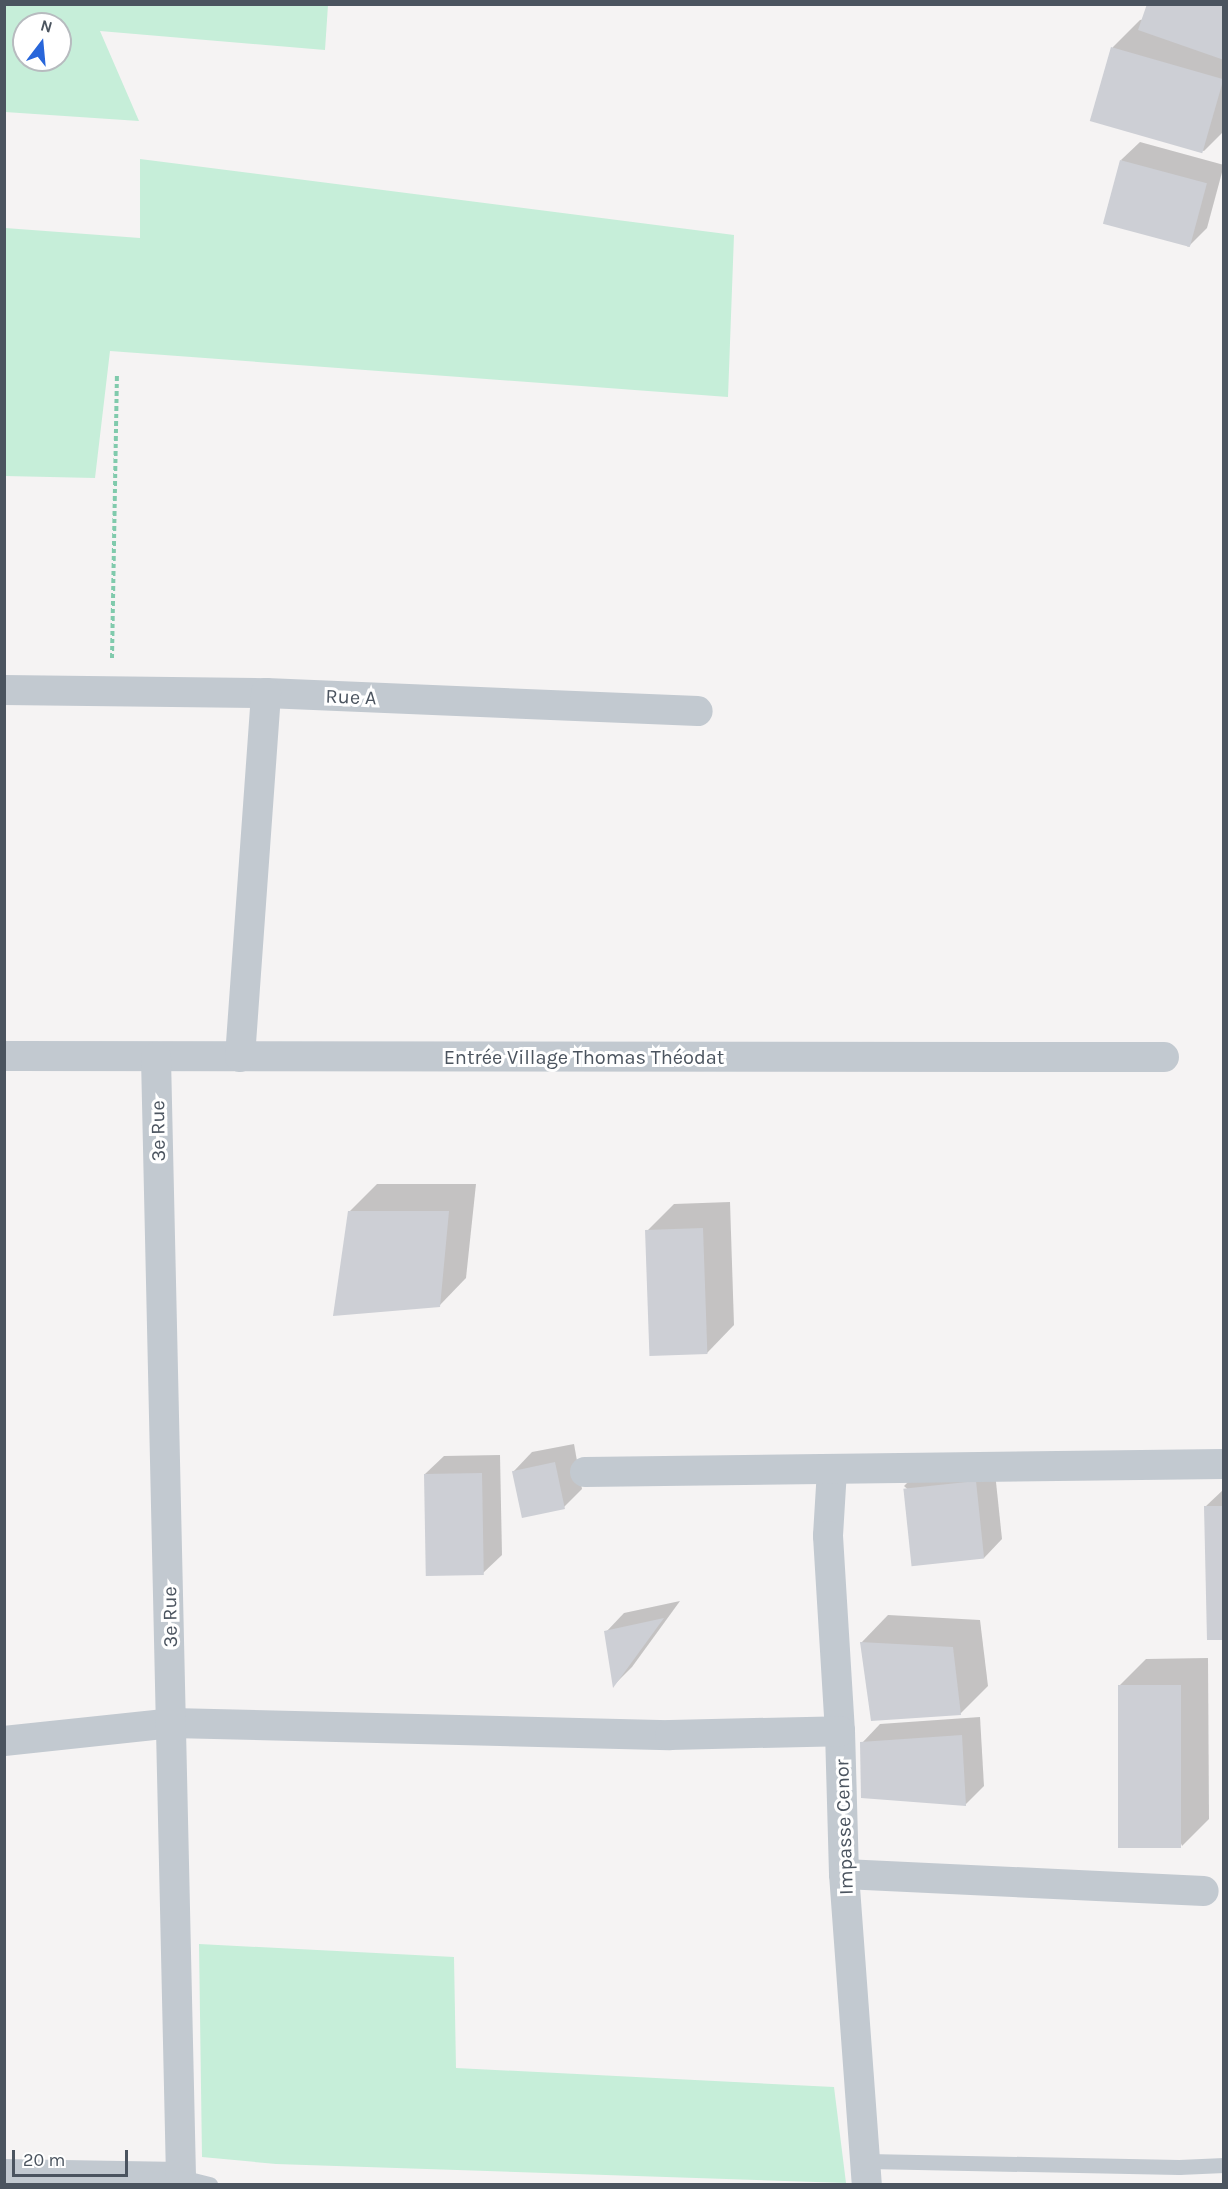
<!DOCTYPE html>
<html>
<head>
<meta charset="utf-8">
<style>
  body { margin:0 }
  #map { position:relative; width:1228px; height:2189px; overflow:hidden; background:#f5f3f3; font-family:Karla,sans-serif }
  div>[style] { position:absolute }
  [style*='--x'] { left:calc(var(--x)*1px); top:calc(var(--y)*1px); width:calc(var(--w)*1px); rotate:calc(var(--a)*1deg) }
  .green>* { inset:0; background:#c6eed9 }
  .shadow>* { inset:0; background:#0003 }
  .building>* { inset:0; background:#cdcfd5; transform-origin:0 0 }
  .path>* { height:4px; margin-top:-2px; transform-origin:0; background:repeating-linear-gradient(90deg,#80caac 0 4.5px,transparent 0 7.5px) }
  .lane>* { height:15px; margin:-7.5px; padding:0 7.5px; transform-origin:7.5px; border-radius:7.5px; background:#c2c9d0 }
  .street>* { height:30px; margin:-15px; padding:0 15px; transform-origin:15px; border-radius:15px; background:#c2c9d0 }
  span { translate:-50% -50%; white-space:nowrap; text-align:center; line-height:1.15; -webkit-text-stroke:6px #fff; paint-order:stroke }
  .street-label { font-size:20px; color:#4b545f }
  .frame { position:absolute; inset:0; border:6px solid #4b545f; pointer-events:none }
  .north { position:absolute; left:12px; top:12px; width:60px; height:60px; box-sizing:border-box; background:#fff; border:2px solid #b7bbbf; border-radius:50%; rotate:16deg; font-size:16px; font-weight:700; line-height:24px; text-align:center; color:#4b545f }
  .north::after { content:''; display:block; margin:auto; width:21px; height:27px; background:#2866da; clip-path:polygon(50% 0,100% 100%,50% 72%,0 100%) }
  .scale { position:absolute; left:12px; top:2150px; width:116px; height:27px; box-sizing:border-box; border:3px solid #4b545f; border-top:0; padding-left:8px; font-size:18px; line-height:21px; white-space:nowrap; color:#4b545f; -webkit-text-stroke:4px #fff; paint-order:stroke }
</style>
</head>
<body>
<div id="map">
  <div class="green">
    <div style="clip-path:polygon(evenodd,4px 5px,328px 5px,325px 50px,100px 31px,139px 121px,5px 112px,4px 5px,24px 24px,60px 24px,60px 60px,24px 60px,24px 24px)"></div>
    <div style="clip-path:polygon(140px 159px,734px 235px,728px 397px,110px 351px,95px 478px,5px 476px,5px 228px,140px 238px)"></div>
    <div style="clip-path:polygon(199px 1944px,454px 1957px,456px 2068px,834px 2087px,846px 2183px,276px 2164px,202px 2157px)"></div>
  </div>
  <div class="shadow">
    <div style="clip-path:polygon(1224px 4px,1224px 131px,1204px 151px,1092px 119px,1113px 47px,1140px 20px)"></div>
    <div style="clip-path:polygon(1140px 142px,1224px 165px,1207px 228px,1188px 247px,1121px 160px)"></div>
    <div style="clip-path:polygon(377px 1184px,476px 1184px,466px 1278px,439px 1306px,349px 1212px)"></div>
    <div style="clip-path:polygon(730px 1202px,734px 1325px,707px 1353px,647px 1231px,674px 1204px)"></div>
    <div style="clip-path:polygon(574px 1444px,582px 1489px,564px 1507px,514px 1471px,532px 1452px)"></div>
    <div style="clip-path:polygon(500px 1455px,502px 1555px,483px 1573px,425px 1474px,444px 1456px)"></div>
    <div style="clip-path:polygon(994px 1463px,1002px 1539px,984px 1558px,904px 1486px,923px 1467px)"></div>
    <div style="clip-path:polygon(1224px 1489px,1224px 1639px,1205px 1507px)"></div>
    <div style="clip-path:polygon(680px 1601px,632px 1667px,614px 1685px,606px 1632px,624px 1613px)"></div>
    <div style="clip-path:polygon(888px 1615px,980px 1620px,988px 1686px,960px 1714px,861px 1643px)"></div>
    <div style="clip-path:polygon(1208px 1658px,1209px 1819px,1182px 1846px,1119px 1686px,1146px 1659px)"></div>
    <div style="clip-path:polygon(980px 1717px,984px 1786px,965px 1805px,862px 1743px,880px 1724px)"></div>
  </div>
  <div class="building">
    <div style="clip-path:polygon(1147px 4px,1224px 4px,1224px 60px,1138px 30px)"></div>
    <div style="left:1111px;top:47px;width:117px;height:77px;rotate:16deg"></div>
    <div style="left:1120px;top:160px;width:90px;height:66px;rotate:15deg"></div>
    <div style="clip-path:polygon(348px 1211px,449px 1211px,440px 1307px,333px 1316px)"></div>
    <div style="left:703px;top:1228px;width:126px;height:58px;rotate:88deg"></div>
    <div style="left:555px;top:1462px;width:48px;height:44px;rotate:78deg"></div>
    <div style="left:482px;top:1473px;width:102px;height:58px;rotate:89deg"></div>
    <div style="left:976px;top:1481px;width:78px;height:73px;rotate:84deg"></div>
    <div style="clip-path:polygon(1204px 1506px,1224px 1506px,1224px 1640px,1207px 1640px)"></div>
    <div style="clip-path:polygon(664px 1618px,613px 1688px,604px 1631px)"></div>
    <div style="clip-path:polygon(860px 1642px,953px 1647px,961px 1715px,871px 1721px)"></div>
    <div style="left:1118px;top:1685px;width:63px;height:163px"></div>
    <div style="clip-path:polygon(962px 1735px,966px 1806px,861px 1798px,860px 1742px)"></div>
  </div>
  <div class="path">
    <div style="--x:112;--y:658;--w:285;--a:-89"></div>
  </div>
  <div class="lane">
    <div style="--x:867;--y:2161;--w:312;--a:1.1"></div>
    <div style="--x:1179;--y:2167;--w:45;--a:-2.5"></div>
    <div style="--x:181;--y:2177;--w:30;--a:14"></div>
  </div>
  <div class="street">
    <div style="--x:4;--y:690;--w:262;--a:0.7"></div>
    <div style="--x:266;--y:693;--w:432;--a:2.4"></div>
    <div style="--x:4;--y:1056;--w:1160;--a:0.05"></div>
    <div style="--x:240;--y:1057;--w:365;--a:-85.9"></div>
    <div style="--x:832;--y:1470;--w:66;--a:93.5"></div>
    <div style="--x:828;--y:1536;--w:195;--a:86.5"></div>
    <div style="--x:840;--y:1731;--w:143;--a:88.4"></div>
    <div style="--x:844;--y:1874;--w:311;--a:85.8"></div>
    <div style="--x:585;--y:1472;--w:639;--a:-0.72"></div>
    <div style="--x:4;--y:1741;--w:169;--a:-6.1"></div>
    <div style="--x:172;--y:1723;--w:498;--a:1.4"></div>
    <div style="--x:670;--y:1735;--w:170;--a:-1.3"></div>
    <div style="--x:844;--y:1874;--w:360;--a:2.7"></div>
    <div style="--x:4;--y:2174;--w:177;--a:1"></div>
    <div style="--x:181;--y:2177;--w:1120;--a:-91.28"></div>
  </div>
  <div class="street-label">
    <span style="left:351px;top:697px;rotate:2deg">Rue A</span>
    <span style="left:584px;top:1057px">Entrée Village Thomas Théodat</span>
    <span style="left:158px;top:1131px;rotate:-91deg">3e Rue</span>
    <span style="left:170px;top:1617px;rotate:-91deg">3e Rue</span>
    <span style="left:844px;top:1827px;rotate:-92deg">Impasse Cenor</span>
  </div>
  <div class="frame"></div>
  <div class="north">N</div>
  <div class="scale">20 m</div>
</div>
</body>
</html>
